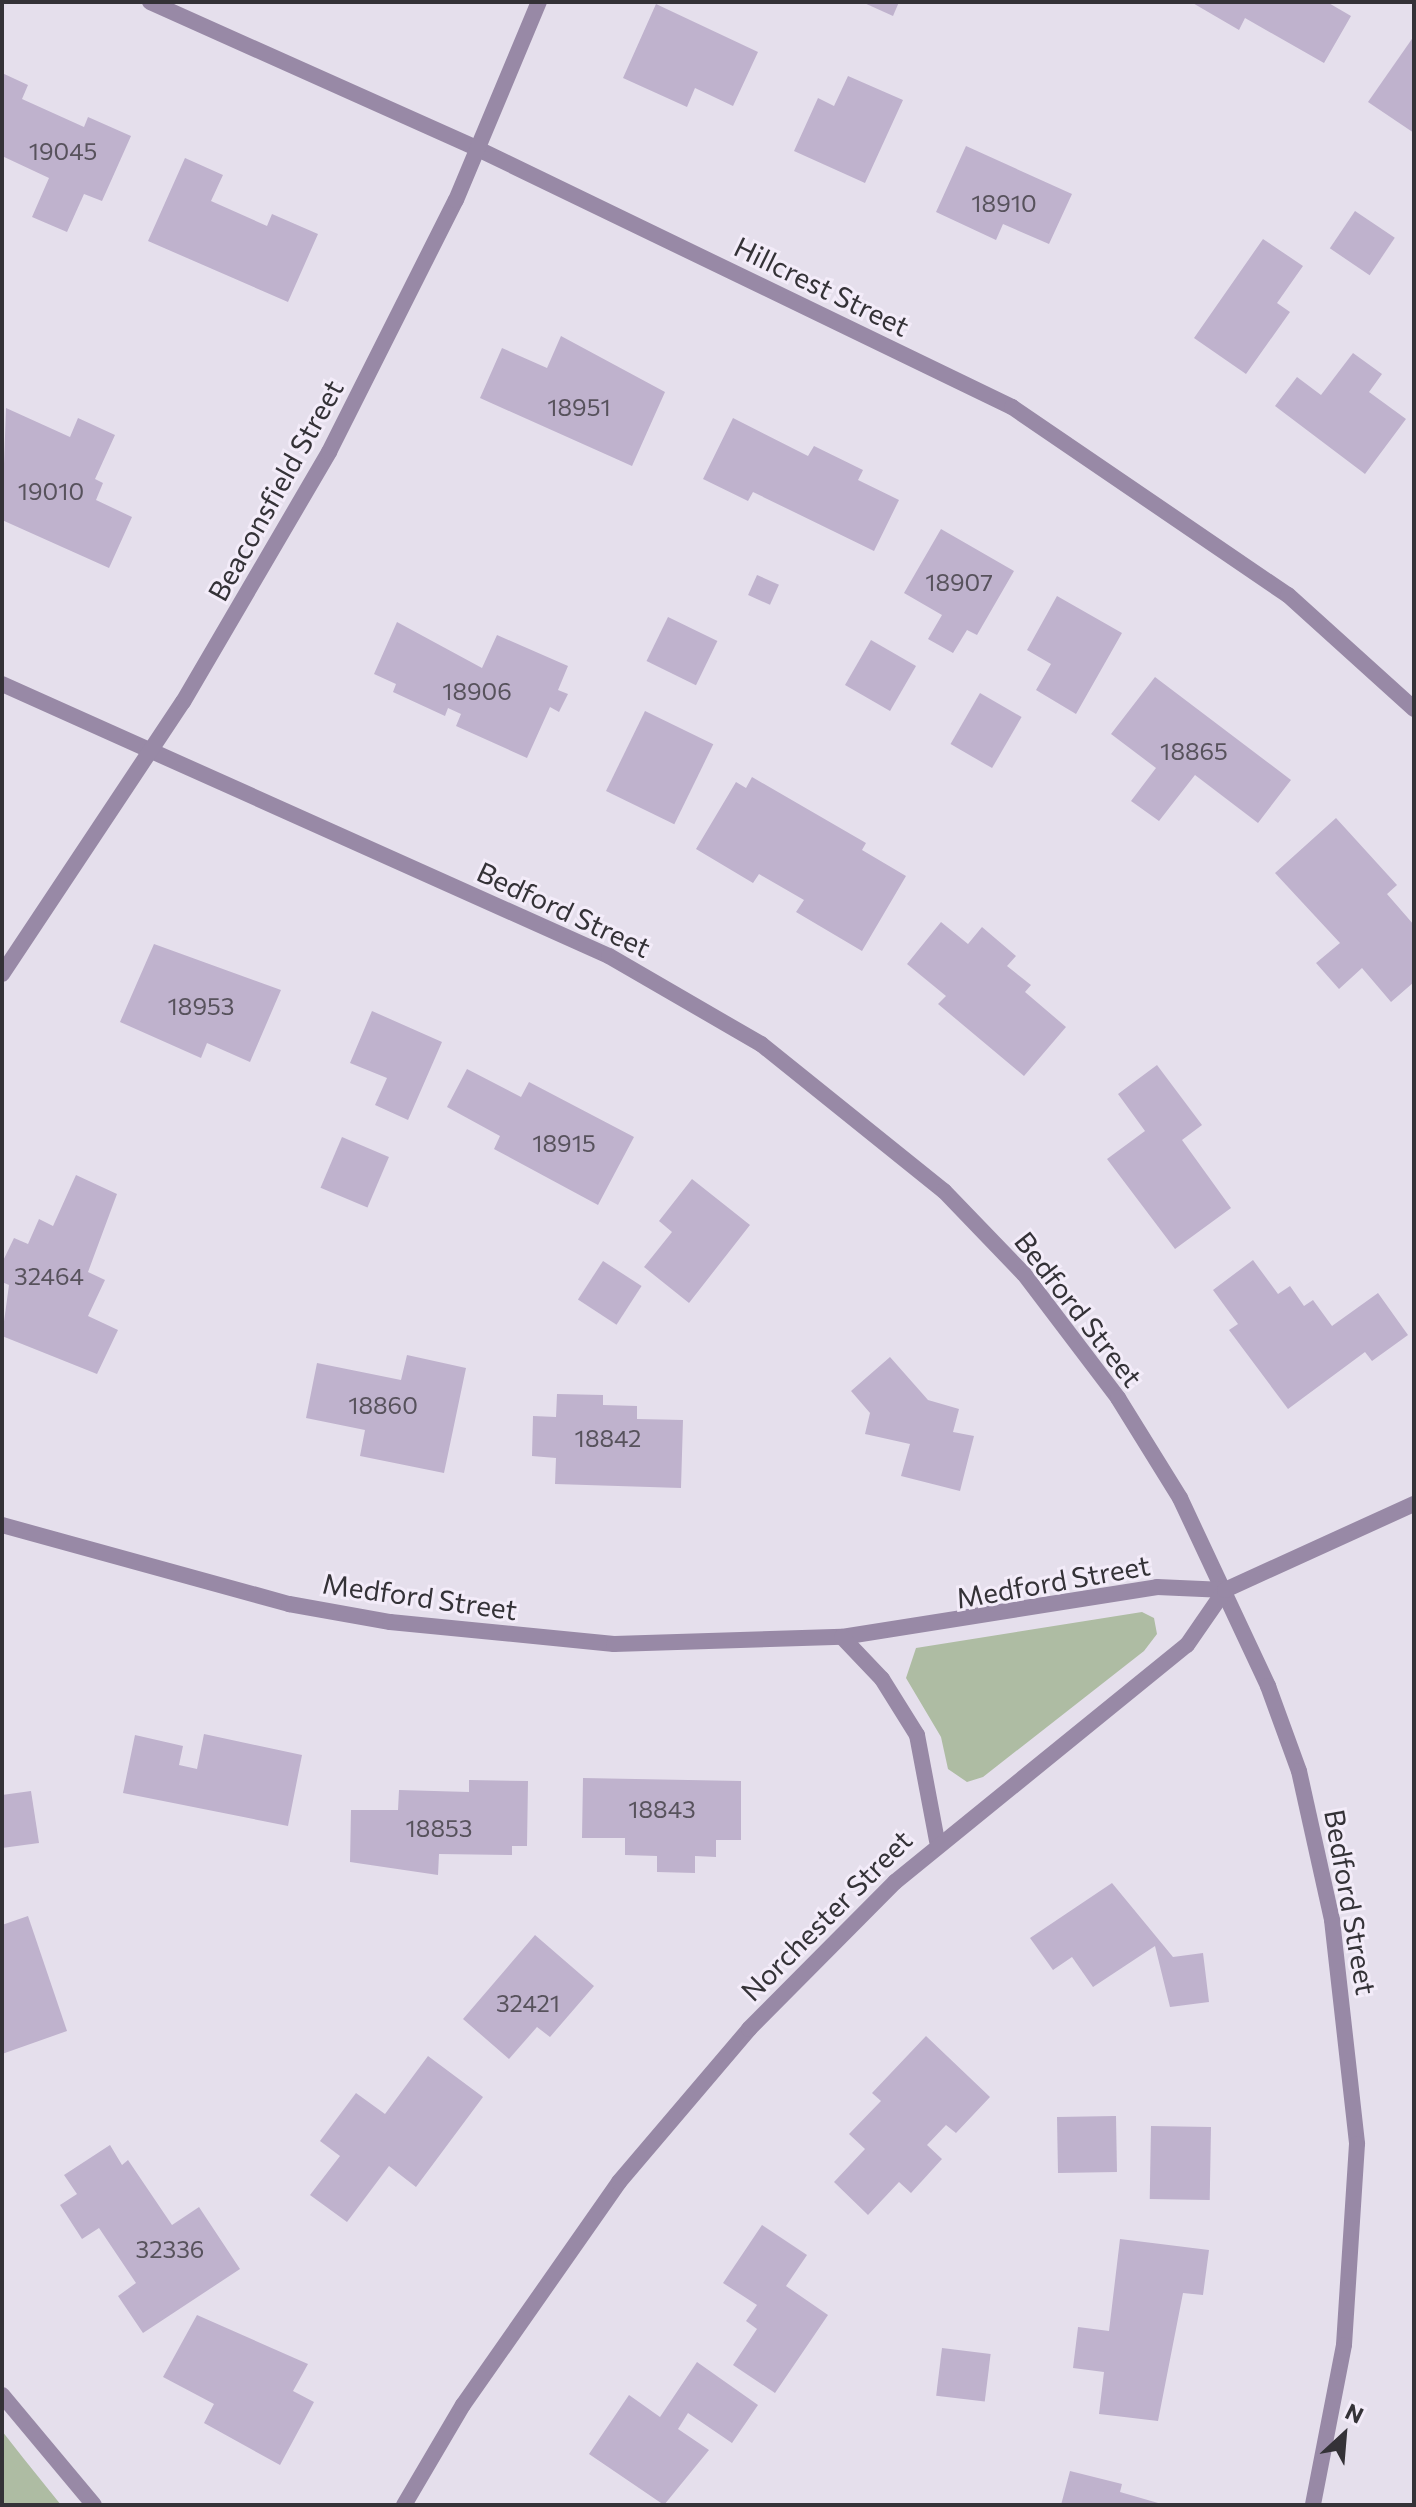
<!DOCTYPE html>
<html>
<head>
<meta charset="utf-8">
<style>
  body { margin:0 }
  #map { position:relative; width:1416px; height:2507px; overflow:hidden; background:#e5dfec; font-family:Commissioner,sans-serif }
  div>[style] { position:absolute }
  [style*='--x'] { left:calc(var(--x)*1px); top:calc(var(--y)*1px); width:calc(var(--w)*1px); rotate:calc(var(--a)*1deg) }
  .green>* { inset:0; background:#aebca3 }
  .building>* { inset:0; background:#bfb2cd; transform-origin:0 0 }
  .minor>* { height:16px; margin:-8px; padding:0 8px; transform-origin:8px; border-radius:8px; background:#9889a6 }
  span { translate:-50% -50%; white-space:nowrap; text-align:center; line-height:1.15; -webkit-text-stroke:6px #f3ecf9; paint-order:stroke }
  .number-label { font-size:24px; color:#57525c }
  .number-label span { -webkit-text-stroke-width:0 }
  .street-label { font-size:28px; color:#343237 }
  .frame { position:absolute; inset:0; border:4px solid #343237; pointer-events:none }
  .north { position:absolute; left:1304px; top:2395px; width:80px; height:80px; -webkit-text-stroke:6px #f3ecf9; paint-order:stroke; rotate:26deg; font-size:22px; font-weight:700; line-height:32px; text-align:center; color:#343237 }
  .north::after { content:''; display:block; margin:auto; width:28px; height:36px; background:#343237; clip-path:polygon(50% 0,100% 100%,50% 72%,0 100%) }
</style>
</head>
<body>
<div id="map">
  <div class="green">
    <div style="clip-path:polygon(1142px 1612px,1154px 1618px,1157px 1634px,1144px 1651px,983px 1777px,967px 1782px,948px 1769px,941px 1737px,906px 1678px,916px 1648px)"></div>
    <div style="clip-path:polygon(2px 2431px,24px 2459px,61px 2505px,2px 2505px)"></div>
  </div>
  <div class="building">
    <div style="clip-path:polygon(862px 2px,899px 2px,893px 16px)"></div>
    <div style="clip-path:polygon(1191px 2px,1327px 2px,1351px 16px,1324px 63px,1245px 18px,1239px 30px)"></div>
    <div style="clip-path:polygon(656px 4px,758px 52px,733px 106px,695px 88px,687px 107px,623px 78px)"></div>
    <div style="clip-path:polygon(1414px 36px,1414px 133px,1368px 102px)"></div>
    <div style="clip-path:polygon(2px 73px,28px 85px,22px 99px,84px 127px,88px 117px,131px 136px,102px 201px,84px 194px,67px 232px,32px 217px,49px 178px,2px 156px)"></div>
    <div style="clip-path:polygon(848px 76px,903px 100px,865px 183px,794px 151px,818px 98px,834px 106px)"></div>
    <div style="clip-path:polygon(966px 146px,1072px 194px,1049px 244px,1003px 224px,996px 240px,936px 212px)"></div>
    <div style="clip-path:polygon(185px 158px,223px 175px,211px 201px,267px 226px,272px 214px,318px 234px,288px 302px,148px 241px)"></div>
    <div style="left:1355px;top:211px;width:48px;height:45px;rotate:34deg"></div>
    <div style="clip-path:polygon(1263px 239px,1303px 266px,1277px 303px,1290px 312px,1246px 374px,1194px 338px)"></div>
    <div style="clip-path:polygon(561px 336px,665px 392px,632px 466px,480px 398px,502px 348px,547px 368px)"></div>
    <div style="clip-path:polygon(1353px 353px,1382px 374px,1369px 392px,1406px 419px,1365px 474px,1275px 406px,1297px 377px,1321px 395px)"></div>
    <div style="clip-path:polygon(6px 408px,70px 437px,78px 418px,115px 435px,95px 479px,103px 483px,96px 500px,132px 517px,109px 568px,2px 520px)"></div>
    <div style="clip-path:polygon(733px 418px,808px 456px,814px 446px,863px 470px,858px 480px,899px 500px,874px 551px,753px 492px,748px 501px,703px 479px)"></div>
    <div style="clip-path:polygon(941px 529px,1014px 571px,977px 635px,967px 630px,953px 653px,928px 639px,942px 615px,904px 593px)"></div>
    <div style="left:757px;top:575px;width:24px;height:22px;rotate:24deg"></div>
    <div style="clip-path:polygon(1057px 596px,1122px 633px,1076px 714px,1036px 690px,1051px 664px,1027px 650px)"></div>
    <div style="left:668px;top:617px;width:55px;height:49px;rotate:26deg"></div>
    <div style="clip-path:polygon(397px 622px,482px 668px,497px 635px,568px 666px,558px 690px,568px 694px,559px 712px,550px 707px,527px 758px,456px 726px,461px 714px,448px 708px,445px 716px,393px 692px,396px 684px,374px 674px)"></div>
    <div style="left:871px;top:640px;width:52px;height:52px;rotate:30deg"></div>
    <div style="clip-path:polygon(1155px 677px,1291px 780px,1258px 823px,1195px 775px,1159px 821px,1131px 801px,1156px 768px,1111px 734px)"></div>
    <div style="left:980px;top:693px;width:48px;height:59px;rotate:30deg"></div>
    <div style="left:645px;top:711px;width:76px;height:89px;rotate:26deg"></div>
    <div style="clip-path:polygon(752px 777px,866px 843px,862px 850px,906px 876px,862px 951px,796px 912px,804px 900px,759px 874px,753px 883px,696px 849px,736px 782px,746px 788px)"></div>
    <div style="clip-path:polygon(1336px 818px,1397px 885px,1387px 894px,1414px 925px,1414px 982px,1391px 1002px,1362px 968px,1339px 989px,1316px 963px,1340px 943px,1275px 873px)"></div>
    <div style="clip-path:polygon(941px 922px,968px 944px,982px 927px,1016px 956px,1007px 966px,1031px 985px,1025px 992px,1066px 1027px,1024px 1076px,938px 1004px,946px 996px,907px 964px)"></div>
    <div style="clip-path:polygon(154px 944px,281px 990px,250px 1062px,207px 1043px,201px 1058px,120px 1022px)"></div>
    <div style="clip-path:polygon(372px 1011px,442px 1042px,408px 1120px,375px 1105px,387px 1078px,350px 1063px)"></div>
    <div style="clip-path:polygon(1157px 1065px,1202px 1125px,1182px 1140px,1231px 1208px,1175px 1249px,1107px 1159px,1145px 1131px,1118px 1094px)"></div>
    <div style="clip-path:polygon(467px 1069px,521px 1097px,529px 1082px,634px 1137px,598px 1205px,494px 1149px,500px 1136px,447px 1107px)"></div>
    <div style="left:342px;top:1137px;width:51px;height:55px;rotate:23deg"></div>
    <div style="clip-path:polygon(76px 1175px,117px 1194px,88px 1272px,105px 1280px,88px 1316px,118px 1330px,97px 1374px,2px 1336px,9px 1285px,2px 1282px,2px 1263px,14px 1238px,28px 1244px,39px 1219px,53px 1226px)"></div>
    <div style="clip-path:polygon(692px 1179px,750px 1225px,689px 1303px,644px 1267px,672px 1232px,659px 1221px)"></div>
    <div style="clip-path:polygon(1253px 1260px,1278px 1294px,1290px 1286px,1304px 1306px,1313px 1300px,1332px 1326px,1378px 1293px,1408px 1335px,1372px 1361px,1365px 1352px,1288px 1409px,1229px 1330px,1238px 1324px,1213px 1290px)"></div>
    <div style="left:603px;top:1261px;width:46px;height:46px;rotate:33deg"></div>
    <div style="clip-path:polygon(407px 1355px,466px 1368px,444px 1473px,360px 1456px,365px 1430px,306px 1418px,317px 1363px,401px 1380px)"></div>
    <div style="clip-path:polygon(890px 1357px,928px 1400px,959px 1409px,953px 1432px,974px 1436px,960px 1491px,901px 1476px,910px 1444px,865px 1434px,870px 1413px,851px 1391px)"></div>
    <div style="clip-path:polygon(557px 1394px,603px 1395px,603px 1405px,637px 1406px,637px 1419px,683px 1420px,681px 1488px,555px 1484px,556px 1458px,532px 1456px,533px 1416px,556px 1417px)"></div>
    <div style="clip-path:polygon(204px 1734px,302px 1755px,288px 1826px,123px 1793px,135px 1735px,183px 1746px,179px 1765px,197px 1769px)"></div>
    <div style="clip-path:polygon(583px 1778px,741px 1781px,741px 1840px,716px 1840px,716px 1857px,695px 1856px,695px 1873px,657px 1872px,657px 1856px,625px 1855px,625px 1838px,582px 1838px)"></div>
    <div style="clip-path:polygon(469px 1780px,528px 1781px,527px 1846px,512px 1846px,512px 1855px,439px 1854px,438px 1875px,350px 1862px,351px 1810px,398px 1810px,399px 1790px,469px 1792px)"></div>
    <div style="clip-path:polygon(31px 1791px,39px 1843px,2px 1848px,2px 1795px)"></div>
    <div style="clip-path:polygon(1112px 1883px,1173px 1957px,1203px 1953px,1209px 2002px,1170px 2007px,1155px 1946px,1093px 1987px,1072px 1957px,1053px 1970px,1030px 1938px)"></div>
    <div style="clip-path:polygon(28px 1916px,67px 2031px,2px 2054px,2px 1925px)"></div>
    <div style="clip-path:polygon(535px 1935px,594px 1986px,550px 2037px,537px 2027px,509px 2059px,463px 2019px)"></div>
    <div style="clip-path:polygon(926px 2036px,990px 2097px,956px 2133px,946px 2125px,927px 2145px,942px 2159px,911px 2193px,899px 2182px,868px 2215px,834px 2182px,865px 2149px,849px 2134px,881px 2101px,872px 2093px)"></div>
    <div style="clip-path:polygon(428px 2056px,483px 2097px,416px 2187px,389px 2166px,347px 2222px,310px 2195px,340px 2156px,320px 2141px,356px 2093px,385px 2114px)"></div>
    <div style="left:1116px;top:2116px;width:56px;height:59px;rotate:89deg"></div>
    <div style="left:1151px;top:2126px;width:60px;height:73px;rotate:1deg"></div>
    <div style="clip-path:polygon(110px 2145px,122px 2165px,128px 2160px,172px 2225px,199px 2207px,240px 2269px,143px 2333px,118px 2296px,136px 2283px,99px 2228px,82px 2239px,60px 2205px,77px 2194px,64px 2175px)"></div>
    <div style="clip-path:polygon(762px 2225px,807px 2255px,786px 2286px,828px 2315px,775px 2393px,733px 2365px,757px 2329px,746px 2321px,757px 2305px,723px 2283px)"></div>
    <div style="clip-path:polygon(1120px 2239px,1209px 2250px,1203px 2295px,1183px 2293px,1158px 2421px,1099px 2414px,1104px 2372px,1073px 2368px,1078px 2327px,1109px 2331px)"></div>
    <div style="clip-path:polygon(197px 2315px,308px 2364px,293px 2391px,314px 2402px,280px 2465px,204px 2423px,214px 2404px,163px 2377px)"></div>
    <div style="left:942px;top:2348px;width:49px;height:48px;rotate:7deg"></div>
    <div style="clip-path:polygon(697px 2362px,758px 2405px,732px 2443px,688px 2413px,678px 2429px,709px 2450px,664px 2505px,589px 2454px,629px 2395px,660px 2417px)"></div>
    <div style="clip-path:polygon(1070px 2471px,1122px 2484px,1120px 2492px,1165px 2505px,1061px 2505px)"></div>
  </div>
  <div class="minor">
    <div style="--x:150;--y:2;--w:359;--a:24.1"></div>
    <div style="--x:478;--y:149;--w:593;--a:25.79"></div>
    <div style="--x:1012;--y:407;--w:334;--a:34.3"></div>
    <div style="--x:1288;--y:595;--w:170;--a:42.1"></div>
    <div style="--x:2;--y:684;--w:665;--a:24.14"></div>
    <div style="--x:609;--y:956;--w:176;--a:30.1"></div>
    <div style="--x:761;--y:1044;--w:235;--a:38.8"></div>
    <div style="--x:944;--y:1191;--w:115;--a:46.1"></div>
    <div style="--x:1024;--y:1274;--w:156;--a:52.8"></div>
    <div style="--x:1118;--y:1398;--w:118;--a:58.2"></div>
    <div style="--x:1180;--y:1498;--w:208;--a:64.9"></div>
    <div style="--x:1268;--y:1686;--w:90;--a:70"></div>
    <div style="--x:1299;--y:1771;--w:153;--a:77.5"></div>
    <div style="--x:1332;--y:1920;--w:225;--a:83.6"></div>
    <div style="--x:1357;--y:2144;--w:201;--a:93.7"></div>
    <div style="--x:1344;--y:2345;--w:163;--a:101"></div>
    <div style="--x:2;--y:974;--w:327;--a:-56.4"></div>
    <div style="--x:183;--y:702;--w:290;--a:-59.7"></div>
    <div style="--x:329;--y:452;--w:282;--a:-63.3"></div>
    <div style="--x:456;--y:200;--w:215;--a:-67.3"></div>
    <div style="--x:2;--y:1525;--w:298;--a:15.4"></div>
    <div style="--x:289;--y:1604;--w:103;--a:10.1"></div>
    <div style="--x:390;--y:1622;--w:225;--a:5.6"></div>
    <div style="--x:614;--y:1644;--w:228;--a:-1.8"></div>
    <div style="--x:842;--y:1637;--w:319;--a:-9"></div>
    <div style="--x:1157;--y:1587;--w:68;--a:2.5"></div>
    <div style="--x:842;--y:1637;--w:58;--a:46.4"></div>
    <div style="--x:882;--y:1679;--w:66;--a:58"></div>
    <div style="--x:917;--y:1735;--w:108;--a:79.3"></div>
    <div style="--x:2;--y:2395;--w:143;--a:50.1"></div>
    <div style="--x:404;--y:2505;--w:116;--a:-59.5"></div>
    <div style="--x:463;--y:2405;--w:272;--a:-55"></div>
    <div style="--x:619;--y:2182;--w:201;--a:-49.6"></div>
    <div style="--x:749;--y:2029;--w:207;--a:-45.2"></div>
    <div style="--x:895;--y:1882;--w:376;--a:-39.1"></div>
    <div style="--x:1187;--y:1645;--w:67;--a:-55.4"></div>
    <div style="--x:1225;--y:1590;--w:208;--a:-24.5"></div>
  </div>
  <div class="number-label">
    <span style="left:63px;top:151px">19045</span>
    <span style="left:1004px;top:203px">18910</span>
    <span style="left:579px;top:407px">18951</span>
    <span style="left:51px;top:491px">19010</span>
    <span style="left:959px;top:582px">18907</span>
    <span style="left:477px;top:691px">18906</span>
    <span style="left:1194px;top:751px">18865</span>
    <span style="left:201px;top:1006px">18953</span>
    <span style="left:564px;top:1143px">18915</span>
    <span style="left:49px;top:1276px">32464</span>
    <span style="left:383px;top:1405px">18860</span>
    <span style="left:608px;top:1438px">18842</span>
    <span style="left:662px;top:1809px">18843</span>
    <span style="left:439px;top:1828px">18853</span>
    <span style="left:528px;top:2003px">32421</span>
    <span style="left:170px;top:2249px">32336</span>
  </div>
  <div class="street-label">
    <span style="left:822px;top:286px;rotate:26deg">Hillcrest Street</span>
    <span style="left:275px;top:490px;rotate:-61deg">Beaconsfield Street</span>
    <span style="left:564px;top:909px;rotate:25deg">Bedford Street</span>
    <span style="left:1079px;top:1309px;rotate:52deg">Bedford Street</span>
    <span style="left:1053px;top:1581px;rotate:-10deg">Medford Street</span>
    <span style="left:420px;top:1596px;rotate:8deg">Medford Street</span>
    <span style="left:1351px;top:1902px;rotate:80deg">Bedford Street</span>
    <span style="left:826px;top:1915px;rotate:-45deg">Norchester Street</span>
  </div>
  <div class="frame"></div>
  <div class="north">N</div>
</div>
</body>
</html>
